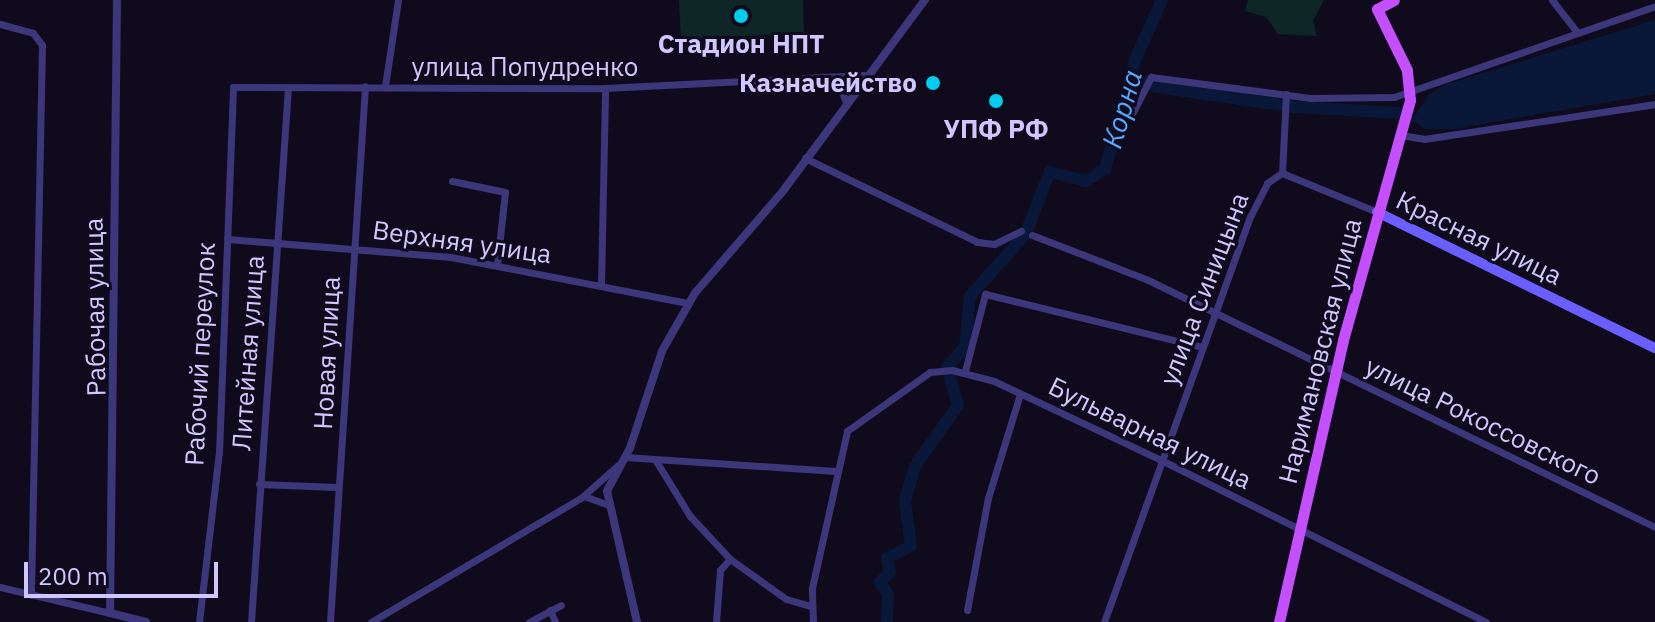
<!DOCTYPE html>
<html>
<head>
<meta charset="utf-8">
<style>
  body { margin:0 }
  #map { position:relative; width:1655px; height:622px; overflow:hidden; background:#0f0b1c; font-family:"IBM Plex Sans",sans-serif }
  div>[style] { position:absolute }
  [style*='--x'] { left:calc(var(--x)*1px); top:calc(var(--y)*1px); width:calc(var(--w)*1px); rotate:calc(var(--a)*1deg) }
  .green>* { inset:0; background:#0e2626 }
  .water>* { inset:0; background:#091838 }
  .river>* { height:12px; margin:-6px; padding:0 6px; transform-origin:6px; border-radius:6px; background:#091838 }
  .minor>* { height:7px; margin:-3.5px; padding:0 3.5px; transform-origin:3.5px; border-radius:3.5px; background:#3c367b }
  .tertiary>* { height:8px; margin:-4px; padding:0 4px; transform-origin:4px; border-radius:4px; background:#3c367b }
  .secondary>* { height:10px; margin:-5px; padding:0 5px; transform-origin:5px; border-radius:5px; background:#6a5efe }
  .primary>* { height:11px; margin:-5.5px; padding:0 5.5px; transform-origin:5.5px; border-radius:5.5px; background:#c44ffe }
  .dots>* { width:22px; height:22px; translate:-50% -50%; box-sizing:border-box; border:4px solid #0f0b1c; border-radius:50% }
  span { translate:-50% -50%; white-space:nowrap; text-align:center; line-height:1.15; -webkit-text-stroke:6px #0f0b1c; paint-order:stroke }
  .poi-label { font-size:26px; color:#d0c7ff; font-weight:700 }
  .right { translate:-100% -50%; text-align:right }
  .street-label { font-size:26px; color:#d0c7ff }
  .water-label { font-size:28px; color:#56a8fe; font-style:italic }
  .scale { position:absolute; left:24px; top:562px; width:194px; height:36px; box-sizing:border-box; border:4px solid #d0c7ff; border-top:0; padding-left:10px; font-size:24px; line-height:28px; white-space:nowrap; color:#d0c7ff; -webkit-text-stroke:6px #0f0b1c; paint-order:stroke }
</style>
</head>
<body>
<div id="map">
  <div class="green">
    <div style="clip-path:polygon(679px 0,803px 0,804px 33px,681px 39px)"></div>
    <div style="clip-path:polygon(1248px 0,1324px 0,1313px 21px,1317px 36px,1278px 34px,1266px 17px,1245px 11px)"></div>
  </div>
  <div class="water">
    <div style="clip-path:polygon(1655px 20px,1655px 94px,1454px 129px,1425px 129px,1412px 120px,1429px 94px,1447px 84px)"></div>
  </div>
  <div class="river">
    <div style="--x:1134;--y:76;--w:25;--a:26"></div>
    <div style="--x:1157;--y:87;--w:140;--a:8.2"></div>
    <div style="--x:1296;--y:107;--w:103;--a:3.3"></div>
    <div style="--x:887;--y:622;--w:27;--a:-88"></div>
    <div style="--x:888;--y:595;--w:15;--a:-122"></div>
    <div style="--x:880;--y:582;--w:13;--a:-42"></div>
    <div style="--x:890;--y:573;--w:15;--a:-101"></div>
    <div style="--x:887;--y:558;--w:27;--a:-27"></div>
    <div style="--x:911;--y:546;--w:45;--a:-97.6"></div>
    <div style="--x:905;--y:501;--w:36;--a:-74"></div>
    <div style="--x:915;--y:466;--w:75;--a:-54.8"></div>
    <div style="--x:958;--y:405;--w:40;--a:-106"></div>
    <div style="--x:947;--y:367;--w:27;--a:-48"></div>
    <div style="--x:965;--y:347;--w:51;--a:-84.4"></div>
    <div style="--x:970;--y:296;--w:82;--a:-48"></div>
    <div style="--x:1025;--y:235;--w:68;--a:-68.4"></div>
    <div style="--x:1050;--y:172;--w:37;--a:14"></div>
    <div style="--x:1086;--y:181;--w:22;--a:-32"></div>
    <div style="--x:1105;--y:169;--w:113;--a:-74.6"></div>
    <div style="--x:1135;--y:60;--w:66;--a:-65.8"></div>
  </div>
  <div class="minor">
    <div style="--x:1552;--y:0;--w:41;--a:52"></div>
    <div style="--x:0;--y:24;--w:34;--a:15"></div>
    <div style="--x:33;--y:33;--w:15;--a:53"></div>
    <div style="--x:42;--y:45;--w:550;--a:91.15"></div>
    <div style="--x:838;--y:79;--w:22;--a:72"></div>
    <div style="--x:385;--y:86;--w:87;--a:-81.4"></div>
    <div style="--x:1132;--y:114;--w:42;--a:-62.8"></div>
    <div style="--x:1151;--y:77;--w:160;--a:7.5"></div>
    <div style="--x:1310;--y:98;--w:84;--a:-0.7"></div>
    <div style="--x:1394;--y:97;--w:276;--a:-19.2"></div>
    <div style="--x:1400;--y:135;--w:24;--a:9"></div>
    <div style="--x:1424;--y:139;--w:234;--a:-8.6"></div>
    <div style="--x:805;--y:158;--w:191;--a:26"></div>
    <div style="--x:977;--y:242;--w:17;--a:7"></div>
    <div style="--x:994;--y:244;--w:30;--a:-26"></div>
    <div style="--x:1282;--y:173;--w:103;--a:22.3"></div>
    <div style="--x:452;--y:181;--w:54;--a:11.7"></div>
    <div style="--x:505;--y:192;--w:73;--a:96.3"></div>
    <div style="--x:1032;--y:235;--w:122;--a:21.1"></div>
    <div style="--x:1146;--y:279;--w:566;--a:25.98"></div>
    <div style="--x:227;--y:239;--w:225;--a:4.6"></div>
    <div style="--x:451;--y:257;--w:241;--a:11"></div>
    <div style="--x:601;--y:285;--w:197;--a:-88.8"></div>
    <div style="--x:965;--y:371;--w:80;--a:-75.4"></div>
    <div style="--x:985;--y:294;--w:224;--a:13.7"></div>
    <div style="--x:625;--y:457;--w:211;--a:3.8"></div>
    <div style="--x:656;--y:461;--w:65;--a:58.3"></div>
    <div style="--x:690;--y:516;--w:59;--a:47.1"></div>
    <div style="--x:730;--y:559;--w:69;--a:35.5"></div>
    <div style="--x:786;--y:599;--w:25;--a:16"></div>
    <div style="--x:259;--y:484;--w:78;--a:2.2"></div>
    <div style="--x:584;--y:496;--w:27;--a:20"></div>
    <div style="--x:0;--y:587;--w:113;--a:13.3"></div>
    <div style="--x:550;--y:610;--w:13;--a:67"></div>
    <div style="--x:967;--y:610;--w:114;--a:-79.4"></div>
    <div style="--x:988;--y:498;--w:109;--a:-72.9"></div>
    <div style="--x:199;--y:622;--w:170;--a:-83.3"></div>
    <div style="--x:219;--y:453;--w:366;--a:-87.8"></div>
    <div style="--x:233;--y:87;--w:372;--a:0.2"></div>
    <div style="--x:605;--y:88;--w:259;--a:-2.9"></div>
    <div style="--x:251;--y:622;--w:535;--a:-86.04"></div>
    <div style="--x:330;--y:622;--w:537;--a:-86.26"></div>
    <div style="--x:371;--y:622;--w:245;--a:-30.6"></div>
    <div style="--x:582;--y:497;--w:48;--a:-41.6"></div>
    <div style="--x:529;--y:622;--w:36;--a:-28"></div>
    <div style="--x:716;--y:622;--w:52;--a:-85.6"></div>
    <div style="--x:720;--y:570;--w:15;--a:-48"></div>
    <div style="--x:813;--y:622;--w:34;--a:-92"></div>
    <div style="--x:812;--y:588;--w:161;--a:-77.4"></div>
    <div style="--x:847;--y:431;--w:102;--a:-35.4"></div>
    <div style="--x:930;--y:372;--w:22;--a:-5"></div>
    <div style="--x:952;--y:370;--w:43;--a:14.7"></div>
    <div style="--x:994;--y:381;--w:185;--a:25.3"></div>
    <div style="--x:1161;--y:460;--w:363;--a:26.5"></div>
    <div style="--x:1104;--y:622;--w:431;--a:-70.2"></div>
    <div style="--x:1250;--y:217;--w:38;--a:-63"></div>
    <div style="--x:1267;--y:183;--w:18;--a:-34"></div>
    <div style="--x:1282;--y:173;--w:79;--a:-87.1"></div>
  </div>
  <div class="tertiary">
    <div style="--x:117;--y:0;--w:613;--a:90.65"></div>
    <div style="--x:110;--y:613;--w:37;--a:14"></div>
    <div style="--x:637;--y:622;--w:134;--a:-102.9"></div>
    <div style="--x:607;--y:491;--w:49;--a:-61.9"></div>
    <div style="--x:630;--y:448;--w:102;--a:-71.7"></div>
    <div style="--x:662;--y:351;--w:67;--a:-60.4"></div>
    <div style="--x:695;--y:293;--w:135;--a:-49.2"></div>
    <div style="--x:783;--y:191;--w:238;--a:-53.4"></div>
  </div>
  <div class="secondary">
    <div style="--x:1377;--y:212;--w:309;--a:26.1"></div>
  </div>
  <div class="primary">
    <div style="--x:1279;--y:622;--w:289;--a:-77.2"></div>
    <div style="--x:1343;--y:340;--w:249;--a:-74.4"></div>
    <div style="--x:1410;--y:100;--w:30;--a:-96"></div>
    <div style="--x:1407;--y:70;--w:68;--a:-116.2"></div>
    <div style="--x:1377;--y:9;--w:19;--a:-28"></div>
  </div>
  <div class="dots">
    <div style="left:741px;top:16px;background:#02cdef"></div>
    <div style="left:933px;top:83px;background:#02cdef"></div>
    <div style="left:996px;top:101px;background:#02cdef"></div>
  </div>
  <div class="poi-label">
    <span style="left:741px;top:44px">Стадион НПТ</span>
    <span class="right" style="left:917px;top:83px">Казначейство</span>
    <span style="left:996px;top:129px">УПФ РФ</span>
  </div>
  <div class="street-label">
    <span style="left:525px;top:67px">улица Попудренко</span>
    <span style="left:1479px;top:238px;rotate:26deg">Красная улица</span>
    <span style="left:462px;top:242px;rotate:8deg">Верхняя улица</span>
    <span style="left:1204px;top:289px;rotate:-69deg">улица Синицына</span>
    <span style="left:95px;top:307px;rotate:-91deg">Рабочая улица</span>
    <span style="left:1320px;top:351px;rotate:-76deg">Наримановская улица</span>
    <span style="left:248px;top:353px;rotate:-86deg">Литейная улица</span>
    <span style="left:327px;top:353px;rotate:-87deg">Новая улица</span>
    <span style="left:200px;top:354px;rotate:-87deg">Рабочий переулок</span>
    <span style="left:1483px;top:421px;rotate:26deg">улица Рокоссовского</span>
    <span style="left:1150px;top:433px;rotate:26deg">Бульварная улица</span>
  </div>
  <div class="water-label">
    <span style="left:1122px;top:109px;rotate:-74deg">Корна</span>
  </div>
  <div class="scale">200 m</div>
</div>
</body>
</html>
